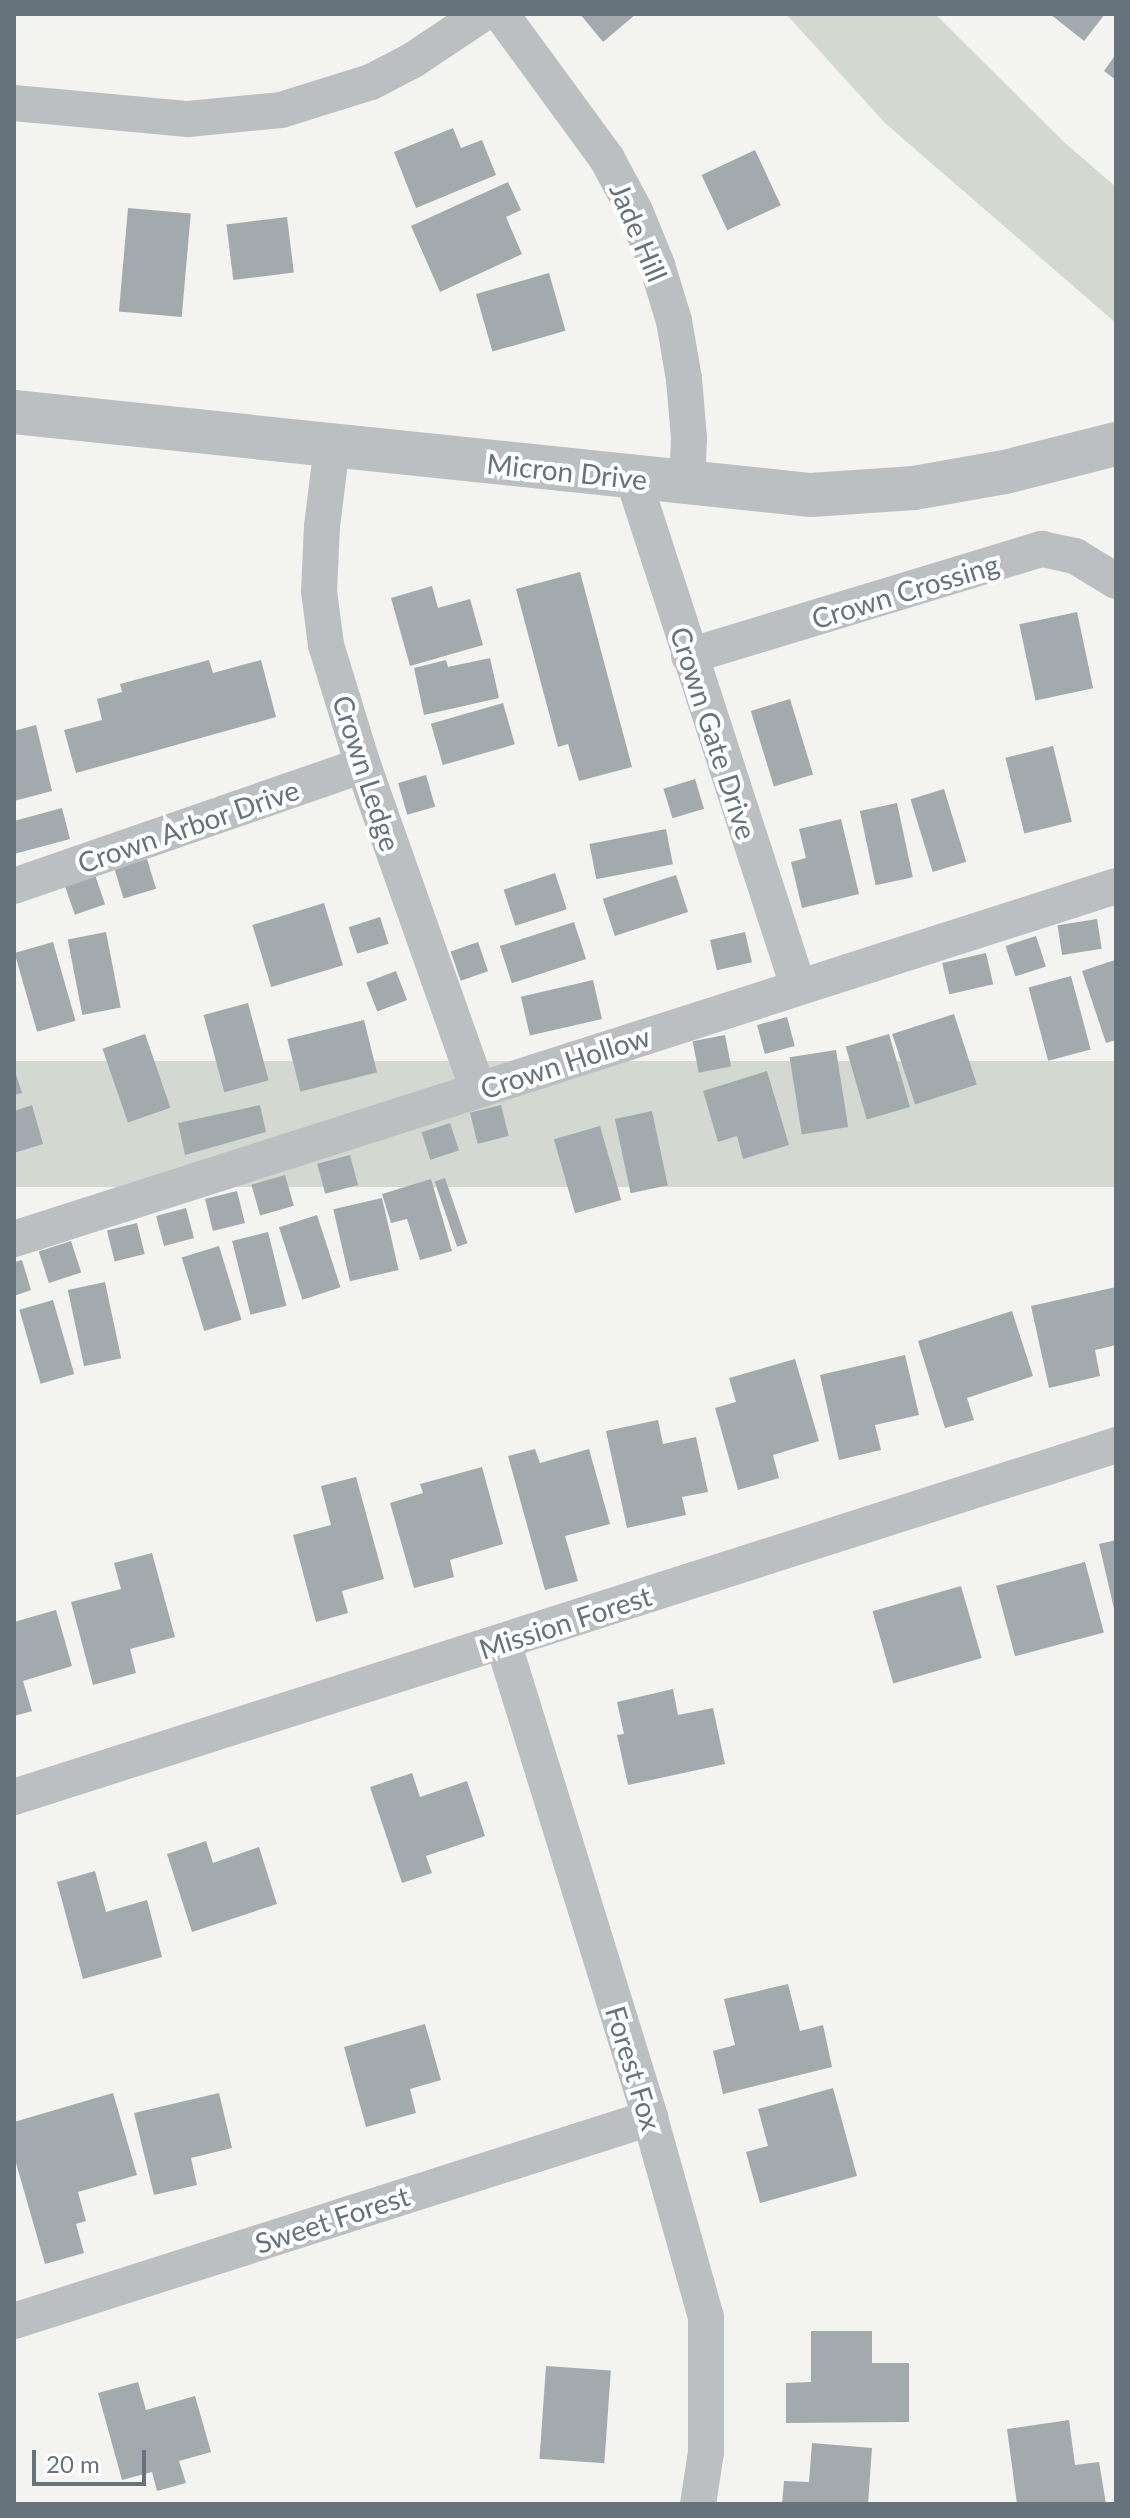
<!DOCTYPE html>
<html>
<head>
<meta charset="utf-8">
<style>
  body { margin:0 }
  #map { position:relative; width:1130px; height:2518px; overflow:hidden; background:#f3f3f0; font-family:Lato,sans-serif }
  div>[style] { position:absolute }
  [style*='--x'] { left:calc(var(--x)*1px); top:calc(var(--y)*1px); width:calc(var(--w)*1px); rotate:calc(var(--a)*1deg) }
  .green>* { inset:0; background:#d3d8d0; transform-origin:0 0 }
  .building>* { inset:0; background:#a3aaae; transform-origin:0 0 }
  .minor>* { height:36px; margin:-18px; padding:0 18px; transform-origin:18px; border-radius:18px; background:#bbbfc1 }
  .tertiary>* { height:44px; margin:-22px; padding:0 22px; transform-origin:22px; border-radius:22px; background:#bbbfc1 }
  span { translate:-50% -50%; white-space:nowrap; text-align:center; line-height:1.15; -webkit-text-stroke:8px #fff; paint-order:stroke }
  .street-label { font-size:28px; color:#66737d }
  .frame { position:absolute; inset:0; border:16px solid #66737d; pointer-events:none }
  .scale { position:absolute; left:32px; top:2450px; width:114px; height:36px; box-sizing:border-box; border:4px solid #66737d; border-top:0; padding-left:10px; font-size:24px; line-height:28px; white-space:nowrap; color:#66737d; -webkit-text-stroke:6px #fff; paint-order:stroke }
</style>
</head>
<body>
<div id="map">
  <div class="green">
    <div style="clip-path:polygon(786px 14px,935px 14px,1065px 143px,1116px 187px,1116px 323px,885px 123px)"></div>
    <div style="left:1116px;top:1061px;width:126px;height:1155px;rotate:90deg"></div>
  </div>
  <div class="building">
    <div style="clip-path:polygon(580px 14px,636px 14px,603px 42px)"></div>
    <div style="clip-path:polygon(1050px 14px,1105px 14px,1084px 41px)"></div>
    <div style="clip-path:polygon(1116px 54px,1116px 80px,1104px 71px)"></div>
    <div style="clip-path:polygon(453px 128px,461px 148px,482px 140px,496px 175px,416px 208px,394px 152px)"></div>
    <div style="left:755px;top:150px;width:61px;height:59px;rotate:65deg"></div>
    <div style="clip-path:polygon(508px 182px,521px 210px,506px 217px,522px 254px,440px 292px,411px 226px)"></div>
    <div style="left:128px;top:208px;width:63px;height:104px;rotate:5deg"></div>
    <div style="left:287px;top:217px;width:56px;height:61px;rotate:83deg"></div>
    <div style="left:549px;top:273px;width:60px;height:76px;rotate:74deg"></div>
    <div style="clip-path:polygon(580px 572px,632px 767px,579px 781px,568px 744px,558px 747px,516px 589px)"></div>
    <div style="clip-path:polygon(432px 586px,438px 608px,470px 599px,483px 645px,410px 666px,391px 598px)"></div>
    <div style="left:1077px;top:612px;width:78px;height:59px;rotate:78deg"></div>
    <div style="clip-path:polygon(490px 658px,499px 698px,424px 715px,414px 668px,446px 660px,448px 667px)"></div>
    <div style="clip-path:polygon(209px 660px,213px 673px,261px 660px,276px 717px,76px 773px,64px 730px,102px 720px,97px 699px,122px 692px,120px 684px)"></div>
    <div style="left:790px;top:699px;width:79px;height:41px;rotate:73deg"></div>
    <div style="left:503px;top:703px;width:43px;height:75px;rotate:74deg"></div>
    <div style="clip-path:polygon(36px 725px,52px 791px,14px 801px,14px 731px)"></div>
    <div style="left:1053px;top:746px;width:78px;height:49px;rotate:76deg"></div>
    <div style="left:426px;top:775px;width:33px;height:29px;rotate:74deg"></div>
    <div style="left:695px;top:779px;width:31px;height:33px;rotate:73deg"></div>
    <div style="left:944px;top:789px;width:76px;height:35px;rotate:73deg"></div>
    <div style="left:897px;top:803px;width:76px;height:38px;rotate:78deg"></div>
    <div style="clip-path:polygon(62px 808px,70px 839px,14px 854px,14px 821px)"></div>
    <div style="clip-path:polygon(841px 819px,859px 894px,802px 908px,791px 862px,806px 858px,799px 829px)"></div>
    <div style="left:666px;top:829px;width:36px;height:78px;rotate:79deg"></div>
    <div style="left:147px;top:859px;width:31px;height:34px;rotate:73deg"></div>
    <div style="left:555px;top:873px;width:38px;height:54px;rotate:72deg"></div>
    <div style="left:95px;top:875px;width:31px;height:32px;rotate:71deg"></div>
    <div style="left:676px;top:875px;width:39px;height:77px;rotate:72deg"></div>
    <div style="left:324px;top:903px;width:65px;height:75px;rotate:73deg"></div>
    <div style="left:380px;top:917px;width:28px;height:33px;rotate:72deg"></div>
    <div style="left:1097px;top:919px;width:30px;height:40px;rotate:81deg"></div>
    <div style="left:574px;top:922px;width:39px;height:78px;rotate:72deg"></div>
    <div style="left:106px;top:932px;width:77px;height:39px;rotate:79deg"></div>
    <div style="left:745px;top:932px;width:31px;height:36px;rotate:77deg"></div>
    <div style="left:1036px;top:936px;width:32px;height:32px;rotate:72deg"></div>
    <div style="left:53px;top:942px;width:82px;height:40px;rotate:74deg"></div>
    <div style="left:478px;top:942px;width:31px;height:29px;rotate:71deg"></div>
    <div style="left:986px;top:953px;width:32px;height:45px;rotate:77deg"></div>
    <div style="clip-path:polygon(1115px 960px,1116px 1040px,1106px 1043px,1082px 971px)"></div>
    <div style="left:396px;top:971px;width:31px;height:32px;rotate:69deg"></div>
    <div style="left:1071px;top:976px;width:76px;height:44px;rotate:75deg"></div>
    <div style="left:593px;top:980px;width:40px;height:74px;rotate:77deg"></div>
    <div style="left:248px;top:1003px;width:80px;height:46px;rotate:75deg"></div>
    <div style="left:954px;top:1014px;width:74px;height:65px;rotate:72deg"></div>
    <div style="left:787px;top:1017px;width:30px;height:31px;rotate:75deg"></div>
    <div style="left:364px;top:1020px;width:54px;height:79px;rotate:76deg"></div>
    <div style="left:145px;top:1034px;width:78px;height:45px;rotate:71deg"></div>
    <div style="left:889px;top:1034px;width:76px;height:45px;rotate:74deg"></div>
    <div style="left:725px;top:1035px;width:32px;height:33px;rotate:79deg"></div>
    <div style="left:836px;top:1050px;width:78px;height:47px;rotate:81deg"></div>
    <div style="clip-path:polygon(14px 1068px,22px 1093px,14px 1095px)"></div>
    <div style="clip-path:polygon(767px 1071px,789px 1145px,743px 1159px,737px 1136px,718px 1142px,703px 1091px)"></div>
    <div style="clip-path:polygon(32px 1105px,43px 1144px,14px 1153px,14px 1111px)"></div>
    <div style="clip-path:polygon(260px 1105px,266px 1132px,185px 1155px,178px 1123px)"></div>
    <div style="left:501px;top:1105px;width:32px;height:32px;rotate:76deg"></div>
    <div style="left:652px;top:1111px;width:76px;height:38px;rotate:78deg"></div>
    <div style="left:450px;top:1123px;width:29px;height:30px;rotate:72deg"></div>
    <div style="left:600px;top:1126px;width:77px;height:48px;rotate:74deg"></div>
    <div style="left:350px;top:1155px;width:31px;height:34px;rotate:75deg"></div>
    <div style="left:285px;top:1175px;width:32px;height:35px;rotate:74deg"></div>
    <div style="left:445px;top:1178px;width:69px;height:11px;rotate:71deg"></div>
    <div style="clip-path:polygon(431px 1179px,452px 1251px,420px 1260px,407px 1219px,391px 1223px,382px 1194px)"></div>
    <div style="left:237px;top:1191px;width:33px;height:33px;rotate:76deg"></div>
    <div style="left:382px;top:1198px;width:74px;height:50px;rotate:77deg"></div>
    <div style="left:186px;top:1208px;width:31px;height:31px;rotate:75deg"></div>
    <div style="left:317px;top:1215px;width:76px;height:40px;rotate:72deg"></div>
    <div style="left:137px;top:1223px;width:32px;height:31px;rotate:76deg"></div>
    <div style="left:268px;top:1232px;width:76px;height:37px;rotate:76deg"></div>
    <div style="left:71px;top:1241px;width:33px;height:34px;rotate:72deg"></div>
    <div style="left:219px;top:1246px;width:77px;height:39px;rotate:73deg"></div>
    <div style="clip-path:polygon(22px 1260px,31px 1290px,14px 1296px,14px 1262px)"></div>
    <div style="left:105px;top:1282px;width:78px;height:38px;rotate:78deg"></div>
    <div style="clip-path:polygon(1116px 1287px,1116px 1345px,1095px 1350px,1100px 1376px,1049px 1388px,1031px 1306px)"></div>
    <div style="left:53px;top:1300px;width:77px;height:35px;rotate:74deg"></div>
    <div style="clip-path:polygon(1012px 1311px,1033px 1376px,967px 1398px,974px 1420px,945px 1428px,918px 1341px)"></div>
    <div style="clip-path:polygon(905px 1355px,919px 1415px,875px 1425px,881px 1450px,839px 1460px,820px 1375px)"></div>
    <div style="clip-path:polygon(795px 1359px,819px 1441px,773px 1455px,779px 1478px,738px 1490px,715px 1408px,736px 1402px,729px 1378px)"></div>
    <div style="clip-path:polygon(658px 1420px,663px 1444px,696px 1437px,708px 1492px,682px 1497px,686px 1515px,627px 1528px,606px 1431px)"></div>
    <div style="clip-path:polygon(535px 1449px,540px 1463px,589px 1449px,610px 1524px,565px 1536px,578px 1581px,545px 1590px,508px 1456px)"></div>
    <div style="clip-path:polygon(482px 1467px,503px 1544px,450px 1560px,454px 1577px,414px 1588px,390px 1503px,423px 1493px,420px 1484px)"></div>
    <div style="clip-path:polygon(356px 1477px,384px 1579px,342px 1591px,348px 1613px,316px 1622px,293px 1535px,331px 1525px,321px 1486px)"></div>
    <div style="clip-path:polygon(1116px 1540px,1116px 1613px,1115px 1613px,1099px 1544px)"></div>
    <div style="clip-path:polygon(152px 1553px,175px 1637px,130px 1649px,136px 1673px,93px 1685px,71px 1602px,121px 1589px,114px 1563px)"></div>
    <div style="left:1085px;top:1562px;width:73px;height:92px;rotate:75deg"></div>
    <div style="left:961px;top:1586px;width:75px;height:92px;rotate:74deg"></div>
    <div style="clip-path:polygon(56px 1610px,72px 1666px,23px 1681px,32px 1711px,14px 1716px,14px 1622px)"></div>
    <div style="clip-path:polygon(673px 1689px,678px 1715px,713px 1708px,725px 1764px,628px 1785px,617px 1735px,624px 1734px,617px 1702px)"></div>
    <div style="clip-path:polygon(412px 1773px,420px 1797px,467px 1781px,485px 1836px,426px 1856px,432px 1873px,402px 1883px,370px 1787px)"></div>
    <div style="clip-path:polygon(206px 1841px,213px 1863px,259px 1847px,277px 1904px,192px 1932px,167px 1854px)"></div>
    <div style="clip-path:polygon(95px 1871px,106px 1912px,147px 1900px,162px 1957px,83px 1979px,57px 1882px)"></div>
    <div style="clip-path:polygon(788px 1984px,800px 2031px,823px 2025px,832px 2067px,723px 2094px,713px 2051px,735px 2045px,724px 1999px)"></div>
    <div style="clip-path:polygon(425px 2024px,441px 2080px,410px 2089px,416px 2113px,366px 2127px,344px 2047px)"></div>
    <div style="clip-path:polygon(833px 2088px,857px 2176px,760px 2203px,746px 2152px,768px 2146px,758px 2109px)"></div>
    <div style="clip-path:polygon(113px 2093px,137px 2175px,78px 2192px,86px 2221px,76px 2224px,84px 2253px,45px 2264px,14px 2156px,14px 2122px)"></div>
    <div style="clip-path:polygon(219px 2093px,232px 2148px,191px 2158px,197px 2185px,154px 2195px,134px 2113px)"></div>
    <div style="clip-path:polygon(811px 2331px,872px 2331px,872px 2363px,909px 2363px,909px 2422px,786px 2423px,786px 2383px,811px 2382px)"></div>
    <div style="left:546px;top:2366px;width:65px;height:93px;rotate:4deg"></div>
    <div style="clip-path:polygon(138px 2382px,146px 2410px,195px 2396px,211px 2452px,179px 2461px,186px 2483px,157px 2491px,152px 2472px,122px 2480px,98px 2393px)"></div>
    <div style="clip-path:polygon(1069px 2420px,1075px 2465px,1099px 2462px,1106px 2504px,1017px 2504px,1007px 2429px)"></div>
    <div style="clip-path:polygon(812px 2443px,872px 2448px,868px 2504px,782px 2504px,784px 2481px,809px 2482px)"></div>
  </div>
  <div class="minor">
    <div style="--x:501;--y:14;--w:180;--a:53.8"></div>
    <div style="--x:607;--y:159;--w:59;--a:61.7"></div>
    <div style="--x:635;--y:211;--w:58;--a:67.8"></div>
    <div style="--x:657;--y:265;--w:59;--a:73.1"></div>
    <div style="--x:674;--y:321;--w:59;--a:80.2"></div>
    <div style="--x:684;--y:379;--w:59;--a:85.2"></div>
    <div style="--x:689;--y:438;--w:47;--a:92.4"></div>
    <div style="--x:14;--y:103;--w:175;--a:5.3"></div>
    <div style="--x:188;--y:119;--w:93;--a:-5.5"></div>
    <div style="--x:281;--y:110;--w:94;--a:-17.3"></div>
    <div style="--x:371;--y:82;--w:47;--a:-27.6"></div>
    <div style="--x:413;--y:60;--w:83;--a:-33.7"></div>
    <div style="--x:332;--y:445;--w:82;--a:97"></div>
    <div style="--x:322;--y:526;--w:65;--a:92.6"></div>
    <div style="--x:319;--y:591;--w:54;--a:82.6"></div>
    <div style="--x:326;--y:645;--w:126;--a:72.9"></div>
    <div style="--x:363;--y:765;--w:345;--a:70.5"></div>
    <div style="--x:633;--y:478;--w:534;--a:72.01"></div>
    <div style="--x:689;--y:656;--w:369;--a:-16.9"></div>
    <div style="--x:1042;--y:549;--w:34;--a:12"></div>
    <div style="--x:1075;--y:556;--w:48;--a:31.4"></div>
    <div style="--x:14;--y:886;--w:369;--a:-19.1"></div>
    <div style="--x:14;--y:1239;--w:1157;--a:-17.76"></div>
    <div style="--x:503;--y:1642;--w:498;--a:72.8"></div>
    <div style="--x:650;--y:2118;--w:207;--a:74.3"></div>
    <div style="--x:706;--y:2317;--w:135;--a:90"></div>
    <div style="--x:706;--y:2452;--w:53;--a:98.7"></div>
    <div style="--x:14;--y:1797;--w:1157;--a:-17.71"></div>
    <div style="--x:14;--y:2321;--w:668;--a:-17.7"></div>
  </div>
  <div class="tertiary">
    <div style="--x:14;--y:412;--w:801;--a:5.95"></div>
    <div style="--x:811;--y:495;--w:103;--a:-3.9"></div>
    <div style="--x:914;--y:488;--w:92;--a:-10"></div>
    <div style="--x:1005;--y:472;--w:114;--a:-14.2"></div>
  </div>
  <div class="street-label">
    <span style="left:639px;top:232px;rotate:67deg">Jade Hill</span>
    <span style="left:567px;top:471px;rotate:6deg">Micron Drive</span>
    <span style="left:905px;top:591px;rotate:-17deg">Crown Crossing</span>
    <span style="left:714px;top:733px;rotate:72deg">Crown Gate Drive</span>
    <span style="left:367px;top:773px;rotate:72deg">Crown Ledge</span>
    <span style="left:188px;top:826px;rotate:-19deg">Crown Arbor Drive</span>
    <span style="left:565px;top:1062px;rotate:-18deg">Crown Hollow</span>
    <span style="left:565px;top:1622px;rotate:-18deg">Mission Forest</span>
    <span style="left:634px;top:2068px;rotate:73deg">Forest Fox</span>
    <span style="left:332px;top:2219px;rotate:-18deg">Sweet Forest</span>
  </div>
  <div class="frame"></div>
  <div class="scale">20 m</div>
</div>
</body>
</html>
